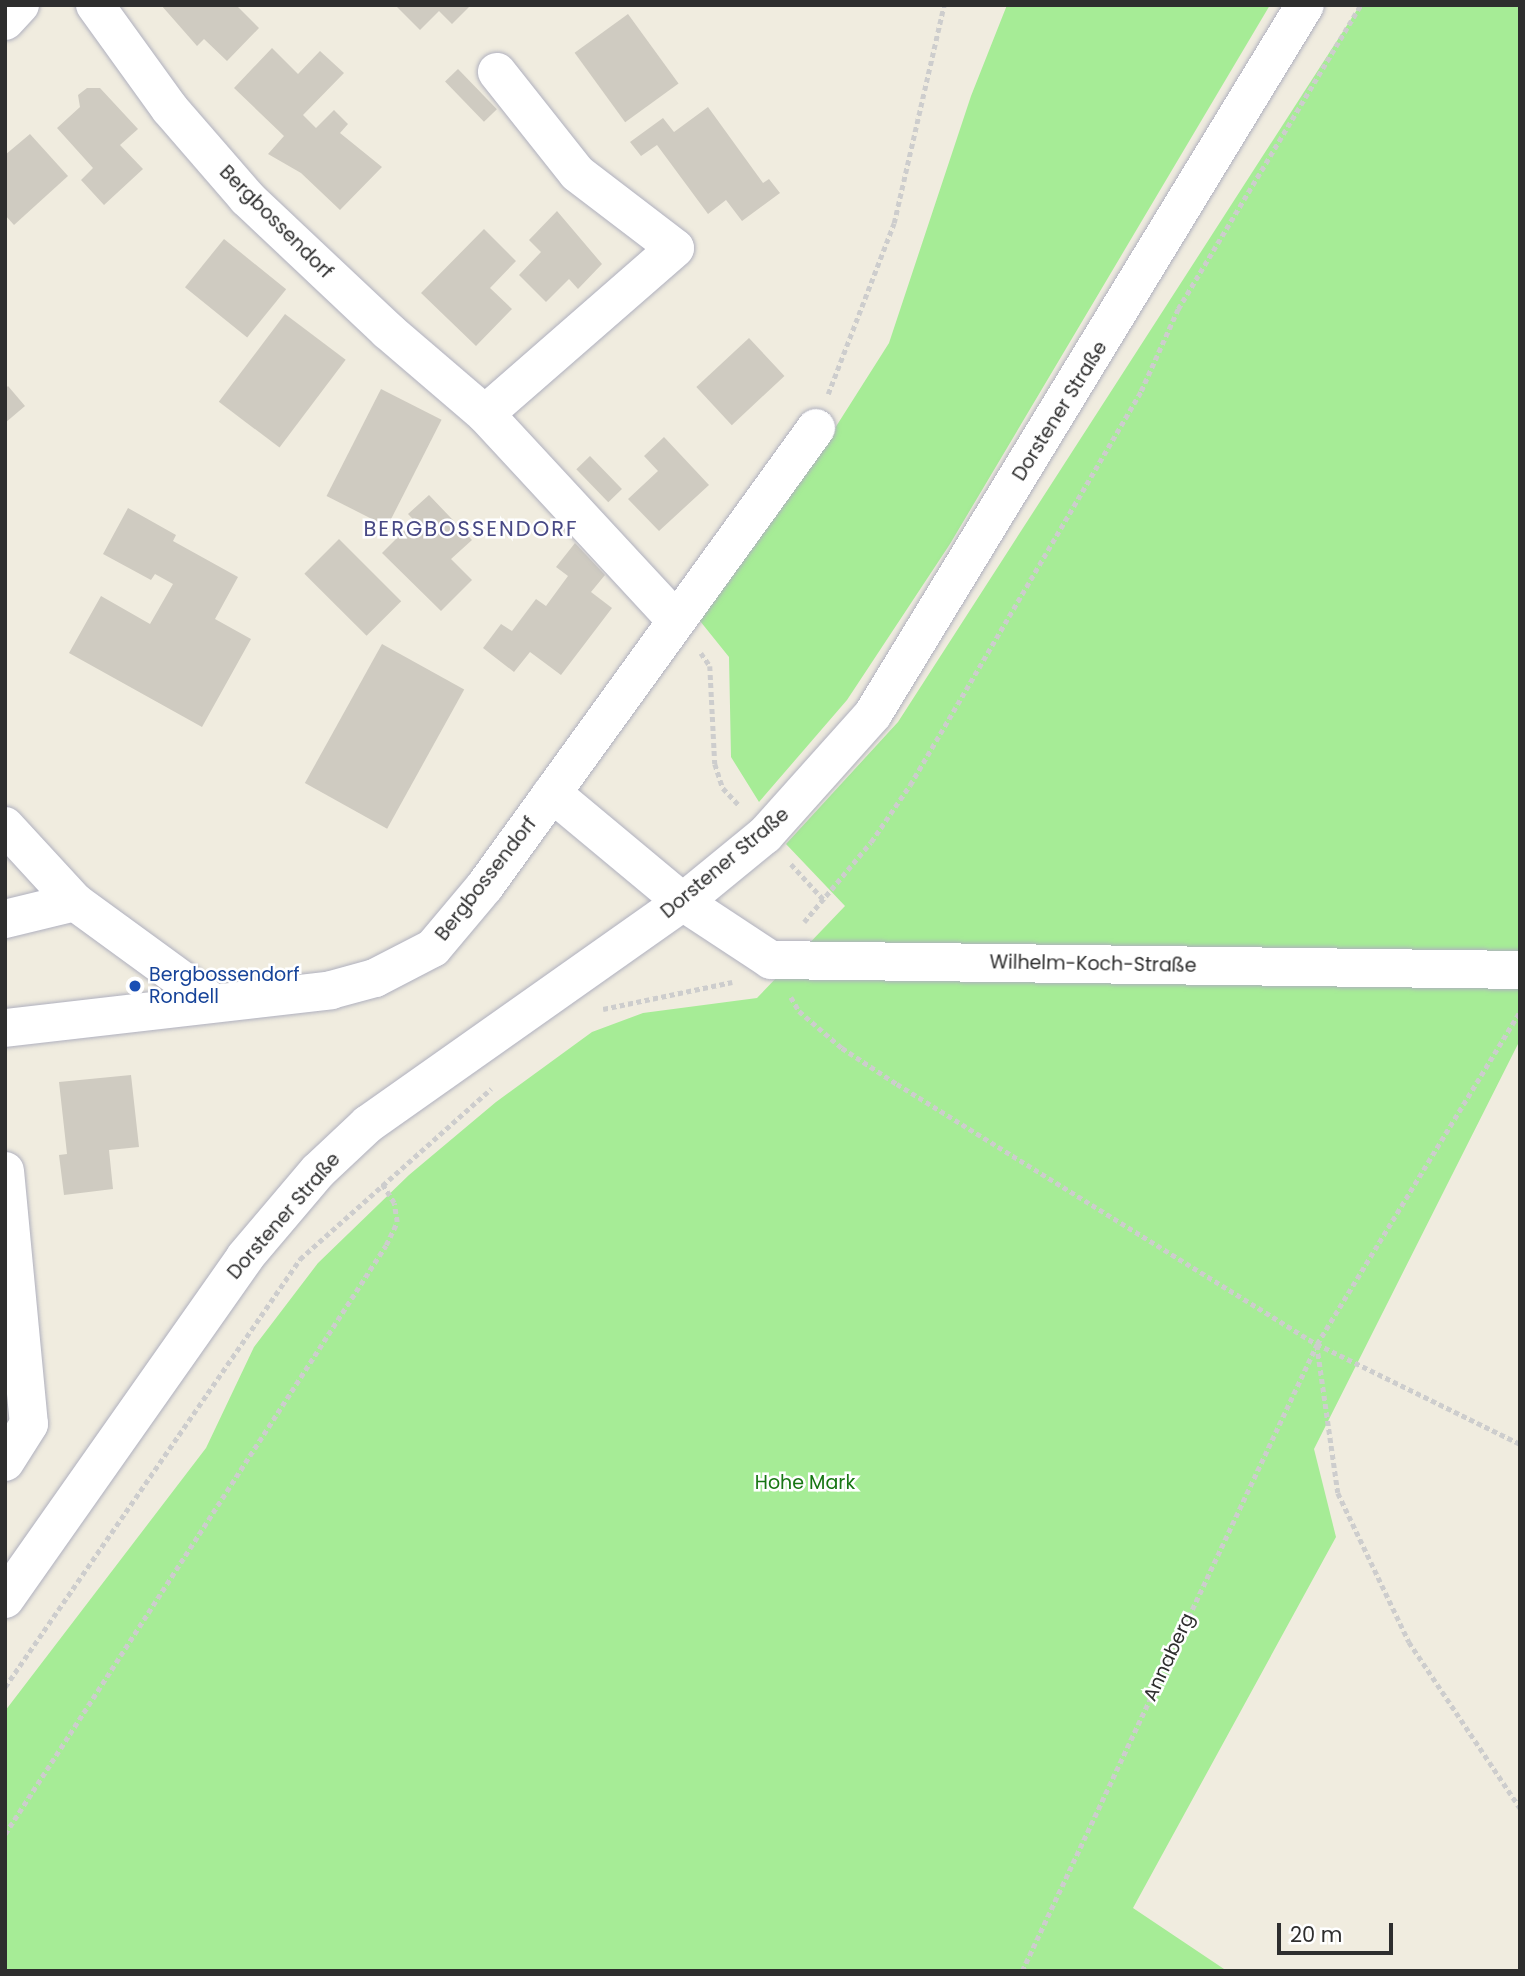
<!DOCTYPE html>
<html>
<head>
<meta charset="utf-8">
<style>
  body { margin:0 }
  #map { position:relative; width:1525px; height:1976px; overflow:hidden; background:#f0ecdf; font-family:Poppins,sans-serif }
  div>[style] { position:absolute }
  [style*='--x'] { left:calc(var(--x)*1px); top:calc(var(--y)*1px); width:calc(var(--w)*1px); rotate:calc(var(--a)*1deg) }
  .green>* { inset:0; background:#a6ec96 }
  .building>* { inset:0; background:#cfcbc1; transform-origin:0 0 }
  .path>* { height:4.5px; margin-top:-2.25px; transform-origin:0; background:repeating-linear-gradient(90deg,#cdcdcd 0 5px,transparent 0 8.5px) }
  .roads { filter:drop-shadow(0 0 2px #afb0be) drop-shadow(0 0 2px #afb0be) }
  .minor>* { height:38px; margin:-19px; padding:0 19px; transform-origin:19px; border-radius:19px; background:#fff }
  .secondary>* { height:38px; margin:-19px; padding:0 19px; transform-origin:19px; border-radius:19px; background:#fff }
  .dots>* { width:19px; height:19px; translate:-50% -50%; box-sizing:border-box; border:4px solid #fff; border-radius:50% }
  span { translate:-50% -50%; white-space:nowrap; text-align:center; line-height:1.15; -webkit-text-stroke:5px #fff; paint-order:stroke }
  .street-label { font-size:19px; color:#2e2e2e }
  .transit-label { font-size:19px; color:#164399 }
  .left { translate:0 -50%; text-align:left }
  .park-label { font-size:19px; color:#177613 }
  .neighbourhood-label { font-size:21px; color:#484985; letter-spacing:2px }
  .frame { position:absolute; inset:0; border:7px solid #2e2e2e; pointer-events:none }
  .scale { position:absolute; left:1277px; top:1923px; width:116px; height:32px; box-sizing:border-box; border:4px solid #2e2e2e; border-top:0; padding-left:9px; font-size:21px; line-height:24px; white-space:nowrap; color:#2e2e2e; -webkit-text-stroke:5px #fff; paint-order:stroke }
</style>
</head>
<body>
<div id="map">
  <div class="green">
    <div style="clip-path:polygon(1007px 5px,1270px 5px,950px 544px,847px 700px,759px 802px,731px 757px,729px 657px,696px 616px,830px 436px,889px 343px,971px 96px)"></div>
    <div style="clip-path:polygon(1360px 5px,1520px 5px,1520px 1040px,1314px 1449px,1336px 1537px,1133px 1908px,1227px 1971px,5px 1971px,5px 1711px,206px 1448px,254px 1347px,318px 1263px,409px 1175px,496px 1102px,592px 1032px,643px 1013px,757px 998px,845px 906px,786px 844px,898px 722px)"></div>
  </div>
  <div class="building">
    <div style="clip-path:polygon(161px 5px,236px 5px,259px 28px,227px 61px,204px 39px,197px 46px)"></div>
    <div style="clip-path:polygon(395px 5px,471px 5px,452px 24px,439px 11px,420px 30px)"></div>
    <div style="left:628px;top:14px;width:86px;height:66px;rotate:54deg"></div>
    <div style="clip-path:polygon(272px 48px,298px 74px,320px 51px,344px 73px,303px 115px,316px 128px,334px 110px,348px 124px,340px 133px,382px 167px,340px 210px,301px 173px,268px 154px,284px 136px,234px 88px)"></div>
    <div style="left:458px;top:69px;width:56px;height:18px;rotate:46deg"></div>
    <div style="clip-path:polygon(87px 88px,100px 88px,138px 129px,120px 145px,143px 169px,104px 205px,81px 180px,93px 168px,57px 128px,80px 107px,78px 95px)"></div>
    <div style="clip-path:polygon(708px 107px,763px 183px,769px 179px,780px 193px,742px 221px,726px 200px,708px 214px,657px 145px,641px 156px,630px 142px,663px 118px,674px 132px)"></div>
    <div style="clip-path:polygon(30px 134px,68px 176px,14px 225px,5px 215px,5px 155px)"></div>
    <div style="clip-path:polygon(557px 211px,602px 264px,578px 289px,569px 279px,546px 302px,519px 275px,541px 252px,529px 240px)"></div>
    <div style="clip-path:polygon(484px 229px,516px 261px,490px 288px,512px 309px,476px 346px,421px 293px)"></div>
    <div style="left:224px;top:239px;width:80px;height:62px;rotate:39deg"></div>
    <div style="left:285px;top:314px;width:76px;height:110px;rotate:37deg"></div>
    <div style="left:749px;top:338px;width:52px;height:72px;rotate:47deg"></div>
    <div style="clip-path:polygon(8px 386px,25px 406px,5px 423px,5px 389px)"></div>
    <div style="left:381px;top:389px;width:68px;height:120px;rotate:27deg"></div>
    <div style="clip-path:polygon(664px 437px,709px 485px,659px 531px,628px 499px,658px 471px,644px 456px)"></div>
    <div style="left:590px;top:456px;width:46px;height:19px;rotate:46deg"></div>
    <div style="clip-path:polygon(429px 495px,472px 540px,451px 559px,472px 580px,441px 611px,382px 553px,413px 522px,430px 537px,408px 514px)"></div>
    <div style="clip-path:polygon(128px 508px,176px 535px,173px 541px,238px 577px,215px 619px,251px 639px,202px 727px,69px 653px,101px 596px,150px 624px,173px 584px,155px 574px,151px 580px,103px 554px)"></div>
    <div style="left:339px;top:539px;width:88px;height:49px;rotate:45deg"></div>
    <div style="clip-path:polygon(575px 543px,605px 575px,591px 592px,612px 608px,561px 675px,530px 652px,514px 672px,483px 648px,501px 624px,512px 631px,536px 599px,546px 606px,568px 576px,556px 567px)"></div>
    <div style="left:382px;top:644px;width:94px;height:159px;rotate:29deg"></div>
    <div style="clip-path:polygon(131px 1075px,139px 1147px,109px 1150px,113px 1189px,64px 1195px,59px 1155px,67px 1154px,59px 1082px)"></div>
  </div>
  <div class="path">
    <div style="--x:828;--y:394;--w:183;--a:-68.9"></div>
    <div style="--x:894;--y:223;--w:224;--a:-77.1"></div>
    <div style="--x:701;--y:653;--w:16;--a:55"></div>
    <div style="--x:710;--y:666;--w:98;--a:87.1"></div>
    <div style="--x:715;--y:764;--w:25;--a:72"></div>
    <div style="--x:723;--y:788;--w:23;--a:47"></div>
    <div style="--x:791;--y:864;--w:49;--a:47.5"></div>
    <div style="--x:804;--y:922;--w:104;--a:-50.1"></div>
    <div style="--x:871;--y:842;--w:69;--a:-55.6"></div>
    <div style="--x:910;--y:785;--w:457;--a:-59.6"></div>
    <div style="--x:1141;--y:391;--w:90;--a:-65.7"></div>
    <div style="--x:1178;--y:309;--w:355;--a:-59"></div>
    <div style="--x:791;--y:997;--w:16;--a:60"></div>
    <div style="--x:799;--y:1011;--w:57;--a:40.7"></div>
    <div style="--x:842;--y:1048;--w:66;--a:33.2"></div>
    <div style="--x:897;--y:1084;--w:494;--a:31.8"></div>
    <div style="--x:1317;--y:1344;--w:226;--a:26.2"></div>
    <div style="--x:603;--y:1009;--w:132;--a:-11.8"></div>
    <div style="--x:1317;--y:1345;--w:149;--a:81.9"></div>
    <div style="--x:1338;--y:1493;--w:165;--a:64.5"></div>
    <div style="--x:1409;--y:1642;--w:200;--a:56.2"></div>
    <div style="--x:5;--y:1687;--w:520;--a:-55.42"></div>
    <div style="--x:300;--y:1259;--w:256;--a:-41.7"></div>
    <div style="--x:5;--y:1834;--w:701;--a:-57.1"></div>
    <div style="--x:386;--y:1245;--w:25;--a:-64"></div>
    <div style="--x:397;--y:1222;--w:19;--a:-99"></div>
    <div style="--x:394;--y:1203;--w:25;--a:-122"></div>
    <div style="--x:1022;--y:1971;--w:693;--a:-64.8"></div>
    <div style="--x:1317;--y:1344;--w:389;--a:-58.6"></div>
  </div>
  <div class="roads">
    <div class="minor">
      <div style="--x:95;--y:5;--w:128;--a:54.2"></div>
      <div style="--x:170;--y:109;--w:118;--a:49.1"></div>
      <div style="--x:247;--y:198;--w:194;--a:43.3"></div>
      <div style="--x:388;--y:331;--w:128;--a:40.6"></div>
      <div style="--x:485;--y:414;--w:278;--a:47.2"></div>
      <div style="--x:5;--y:21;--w:22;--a:-47"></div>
      <div style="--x:485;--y:414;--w:252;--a:-41.1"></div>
      <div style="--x:675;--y:248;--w:123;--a:-142.6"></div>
      <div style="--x:577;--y:173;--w:129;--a:-128.4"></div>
      <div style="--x:552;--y:793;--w:170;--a:39.8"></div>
      <div style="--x:683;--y:902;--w:105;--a:33.4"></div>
      <div style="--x:771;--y:960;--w:749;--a:0.76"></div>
      <div style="--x:5;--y:826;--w:103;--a:47.4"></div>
      <div style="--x:5;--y:919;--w:72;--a:-13.7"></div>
      <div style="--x:75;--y:902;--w:168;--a:36.1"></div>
      <div style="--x:5;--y:1028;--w:328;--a:-6.6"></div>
      <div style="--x:331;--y:990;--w:46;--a:-15.3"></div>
      <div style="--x:375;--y:978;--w:65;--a:-27.3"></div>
      <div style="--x:433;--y:948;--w:81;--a:-50"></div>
      <div style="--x:485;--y:886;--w:565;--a:-54.14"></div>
      <div style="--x:5;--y:1171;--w:254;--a:84.6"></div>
      <div style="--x:29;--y:1424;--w:45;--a:122.3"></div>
    </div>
    <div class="secondary">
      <div style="--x:5;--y:1599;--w:418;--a:-54.9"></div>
      <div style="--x:245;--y:1257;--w:113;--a:-49.7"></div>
      <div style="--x:318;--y:1171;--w:69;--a:-43.2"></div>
      <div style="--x:368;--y:1124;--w:385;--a:-35.2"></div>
      <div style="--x:683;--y:902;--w:106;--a:-39.3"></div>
      <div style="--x:765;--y:835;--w:162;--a:-48.2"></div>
      <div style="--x:873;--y:714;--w:830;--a:-58.65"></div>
    </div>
  </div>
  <div class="dots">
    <div style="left:135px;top:986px;background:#1a4fb4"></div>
  </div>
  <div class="street-label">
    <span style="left:276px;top:222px;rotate:45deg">Bergbossendorf</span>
    <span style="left:1060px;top:411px;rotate:-58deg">Dorstener Straße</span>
    <span style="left:725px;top:863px;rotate:-40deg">Dorstener Straße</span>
    <span style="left:486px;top:879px;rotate:-52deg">Bergbossendorf</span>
    <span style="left:1093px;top:964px;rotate:1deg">Wilhelm-Koch-Straße</span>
    <span style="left:284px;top:1216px;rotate:-49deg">Dorstener Straße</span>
    <span style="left:1169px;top:1657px;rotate:-65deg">Annaberg</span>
  </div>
  <div class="transit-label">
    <span class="left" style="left:149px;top:986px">Bergbossendorf<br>Rondell</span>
  </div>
  <div class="park-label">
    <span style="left:805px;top:1483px">Hohe Mark</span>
  </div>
  <div class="neighbourhood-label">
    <span style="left:471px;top:529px">BERGBOSSENDORF</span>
  </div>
  <div class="frame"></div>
  <div class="scale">20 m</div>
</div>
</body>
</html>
